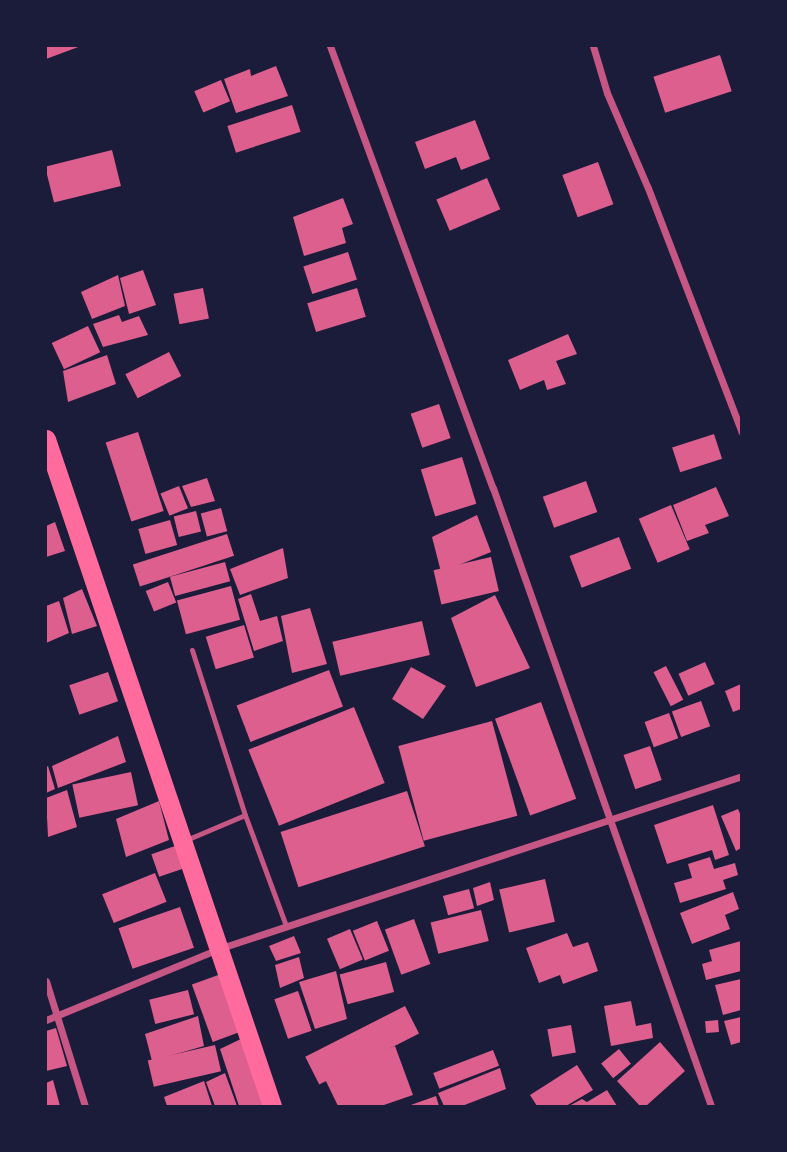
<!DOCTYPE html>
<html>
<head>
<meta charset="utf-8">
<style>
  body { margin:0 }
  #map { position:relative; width:787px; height:1152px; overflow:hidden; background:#1b1b3a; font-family:Roboto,sans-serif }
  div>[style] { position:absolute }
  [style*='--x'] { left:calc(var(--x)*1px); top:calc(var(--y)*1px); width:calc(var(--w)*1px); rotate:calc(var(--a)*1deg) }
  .building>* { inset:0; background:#dd5f8e; transform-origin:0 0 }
  .service>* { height:5px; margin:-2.5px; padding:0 2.5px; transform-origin:2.5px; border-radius:2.5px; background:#c65784 }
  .minor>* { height:7px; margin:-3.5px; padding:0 3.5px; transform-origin:3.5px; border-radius:3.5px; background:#c65784 }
  .trunk>* { height:19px; margin:-9.5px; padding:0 9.5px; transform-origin:9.5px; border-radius:9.5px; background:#ff6b9d }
  span { translate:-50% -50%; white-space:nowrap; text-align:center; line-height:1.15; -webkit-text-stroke:5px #1b1b3a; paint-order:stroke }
  .frame { position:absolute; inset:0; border:47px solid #1b1b3a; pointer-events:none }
</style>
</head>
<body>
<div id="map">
  <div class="building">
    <div style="clip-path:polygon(46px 46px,81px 46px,46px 59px)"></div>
    <div style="left:720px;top:55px;width:38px;height:70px;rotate:72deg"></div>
    <div style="clip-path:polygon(276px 66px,288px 96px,236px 113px,224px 79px,250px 69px,251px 76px)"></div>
    <div style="left:221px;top:80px;width:23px;height:29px;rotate:67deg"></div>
    <div style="left:292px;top:105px;width:28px;height:68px;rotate:72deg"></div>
    <div style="clip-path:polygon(475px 120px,490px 159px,461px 170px,456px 157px,425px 169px,415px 142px)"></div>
    <div style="left:112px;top:150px;width:37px;height:69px;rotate:76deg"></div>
    <div style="left:598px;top:162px;width:45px;height:38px;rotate:70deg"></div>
    <div style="left:487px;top:178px;width:34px;height:55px;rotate:67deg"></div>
    <div style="clip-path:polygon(343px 198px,353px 224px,342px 228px,346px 243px,304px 256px,293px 217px)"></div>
    <div style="left:348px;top:252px;width:29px;height:47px;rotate:72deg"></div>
    <div style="clip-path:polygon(143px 270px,156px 305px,129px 314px,120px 278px)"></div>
    <div style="clip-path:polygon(118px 275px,125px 306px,92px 319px,81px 292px)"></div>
    <div style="left:203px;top:288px;width:31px;height:30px;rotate:79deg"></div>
    <div style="left:357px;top:288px;width:30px;height:52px;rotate:73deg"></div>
    <div style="clip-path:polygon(119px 315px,122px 322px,139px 316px,148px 335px,103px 347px,93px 324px)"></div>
    <div style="left:88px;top:326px;width:29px;height:40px;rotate:65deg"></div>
    <div style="clip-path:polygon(568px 334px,577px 354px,556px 361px,566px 384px,547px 390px,544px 380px,520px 390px,508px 360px)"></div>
    <div style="left:169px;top:352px;width:27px;height:49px;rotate:63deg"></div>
    <div style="clip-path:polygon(107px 355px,116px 384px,68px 402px,63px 371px)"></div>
    <div style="left:439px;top:404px;width:36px;height:30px;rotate:71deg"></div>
    <div style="left:138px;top:432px;width:83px;height:34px;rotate:72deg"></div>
    <div style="left:714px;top:434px;width:26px;height:44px;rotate:72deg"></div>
    <div style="left:462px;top:457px;width:49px;height:43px;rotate:73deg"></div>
    <div style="clip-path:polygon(207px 478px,215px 501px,191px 507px,182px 486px)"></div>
    <div style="left:586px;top:481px;width:33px;height:46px;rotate:70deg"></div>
    <div style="left:179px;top:486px;width:24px;height:20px;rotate:68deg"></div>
    <div style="clip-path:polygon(716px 487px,729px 516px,705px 525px,709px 533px,687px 541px,673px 505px)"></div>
    <div style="left:671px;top:505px;width:48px;height:35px;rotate:67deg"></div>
    <div style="left:221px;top:508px;width:24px;height:21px;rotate:75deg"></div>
    <div style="left:196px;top:511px;width:21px;height:23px;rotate:76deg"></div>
    <div style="clip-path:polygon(477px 515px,491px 552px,441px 572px,432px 537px)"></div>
    <div style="left:170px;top:520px;width:26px;height:33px;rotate:74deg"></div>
    <div style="clip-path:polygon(55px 522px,65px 551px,46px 557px,46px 526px)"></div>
    <div style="left:227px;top:534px;width:23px;height:99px;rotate:72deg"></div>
    <div style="left:619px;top:537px;width:34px;height:53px;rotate:69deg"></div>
    <div style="clip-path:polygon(283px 548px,288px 578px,240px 595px,230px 569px)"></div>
    <div style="left:491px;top:557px;width:35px;height:59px;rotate:77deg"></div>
    <div style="left:225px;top:562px;width:20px;height:57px;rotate:75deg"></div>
    <div style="left:168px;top:582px;width:22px;height:24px;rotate:68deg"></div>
    <div style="left:231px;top:586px;width:35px;height:56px;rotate:75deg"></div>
    <div style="clip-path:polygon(82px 589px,97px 626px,72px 634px,63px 598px)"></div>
    <div style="clip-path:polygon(251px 594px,260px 621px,277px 616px,283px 641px,254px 651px,238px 599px)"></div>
    <div style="clip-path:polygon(495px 595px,530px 668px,476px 687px,451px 618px)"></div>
    <div style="clip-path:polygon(59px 601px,69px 633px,46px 643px,46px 606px)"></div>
    <div style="clip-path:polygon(310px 608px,327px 664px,292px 673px,281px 616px)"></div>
    <div style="left:422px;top:621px;width:35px;height:92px;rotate:77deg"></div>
    <div style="left:244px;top:625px;width:34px;height:40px;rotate:73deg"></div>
    <div style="left:705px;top:662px;width:24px;height:29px;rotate:66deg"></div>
    <div style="left:666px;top:666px;width:38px;height:14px;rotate:63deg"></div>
    <div style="clip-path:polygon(411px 667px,446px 686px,423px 719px,392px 699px)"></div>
    <div style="left:329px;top:670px;width:39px;height:99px;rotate:69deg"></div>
    <div style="left:108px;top:672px;width:31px;height:41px;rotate:71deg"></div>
    <div style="clip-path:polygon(741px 684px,741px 709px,733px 712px,725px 691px)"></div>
    <div style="left:701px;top:701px;width:27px;height:31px;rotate:70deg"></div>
    <div style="left:541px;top:702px;width:103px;height:49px;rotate:70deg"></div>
    <div style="left:354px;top:707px;width:82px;height:114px;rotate:68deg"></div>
    <div style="left:669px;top:713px;width:27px;height:26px;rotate:70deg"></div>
    <div style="left:492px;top:721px;width:98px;height:97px;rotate:75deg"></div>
    <div style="clip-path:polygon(118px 736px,126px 762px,58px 788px,52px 766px)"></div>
    <div style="left:650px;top:746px;width:36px;height:28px;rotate:71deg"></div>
    <div style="clip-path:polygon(48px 766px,55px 789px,46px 793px,46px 767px)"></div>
    <div style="left:131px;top:772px;width:34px;height:60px;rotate:78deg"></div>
    <div style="clip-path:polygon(67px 790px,77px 827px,48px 837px,46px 798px)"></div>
    <div style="left:407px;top:791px;width:58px;height:133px;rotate:72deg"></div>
    <div style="clip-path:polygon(159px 801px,169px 840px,126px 857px,116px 819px)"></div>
    <div style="clip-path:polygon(713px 805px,729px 855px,715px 860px,712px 850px,667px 864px,654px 825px)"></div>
    <div style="clip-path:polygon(738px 809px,741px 816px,741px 848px,736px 851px,721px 816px)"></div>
    <div style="left:175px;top:846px;width:24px;height:25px;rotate:71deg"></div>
    <div style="clip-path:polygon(710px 857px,714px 869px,735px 863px,738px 875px,723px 880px,726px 889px,680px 903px,674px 883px,692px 878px,688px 864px)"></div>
    <div style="left:155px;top:873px;width:31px;height:57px;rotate:68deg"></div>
    <div style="left:545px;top:879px;width:44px;height:47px;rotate:77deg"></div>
    <div style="clip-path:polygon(490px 882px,494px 900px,477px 906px,473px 888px)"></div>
    <div style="left:469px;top:889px;width:20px;height:27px;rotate:75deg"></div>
    <div style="clip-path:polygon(733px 892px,739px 909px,725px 915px,730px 929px,692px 944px,680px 913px)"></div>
    <div style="left:180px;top:907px;width:43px;height:65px;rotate:71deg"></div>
    <div style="left:481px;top:910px;width:32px;height:52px;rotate:76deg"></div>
    <div style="left:414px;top:919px;width:48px;height:31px;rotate:70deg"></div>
    <div style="left:377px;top:921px;width:32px;height:26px;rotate:68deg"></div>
    <div style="left:350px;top:929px;width:33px;height:25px;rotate:67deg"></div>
    <div style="clip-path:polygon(567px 933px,573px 947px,588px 942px,598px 971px,563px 984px,560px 975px,539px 983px,526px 948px)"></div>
    <div style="clip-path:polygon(294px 936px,301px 953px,276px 961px,269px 946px)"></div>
    <div style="clip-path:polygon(741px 941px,741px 971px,706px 980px,702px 964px,712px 961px,709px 950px)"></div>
    <div style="clip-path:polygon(299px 957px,304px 978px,280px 988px,275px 965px)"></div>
    <div style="left:386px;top:962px;width:31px;height:48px;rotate:75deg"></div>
    <div style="clip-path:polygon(336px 971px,347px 1019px,315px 1029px,299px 982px)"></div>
    <div style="left:221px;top:974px;width:61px;height:31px;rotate:70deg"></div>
    <div style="clip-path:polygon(741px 979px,741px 1010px,723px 1015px,715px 985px)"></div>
    <div style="left:188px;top:990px;width:25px;height:40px;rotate:76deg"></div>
    <div style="left:298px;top:991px;width:42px;height:25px;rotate:71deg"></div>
    <div style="clip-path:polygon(631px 1001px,636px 1026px,651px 1023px,653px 1038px,611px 1046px,604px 1006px)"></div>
    <div style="left:405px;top:1006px;width:31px;height:112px;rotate:63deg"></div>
    <div style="clip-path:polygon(198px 1016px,204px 1046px,152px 1061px,145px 1034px)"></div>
    <div style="clip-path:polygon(741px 1017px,741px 1042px,731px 1045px,724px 1021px)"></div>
    <div style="left:718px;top:1020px;width:12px;height:13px;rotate:85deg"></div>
    <div style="left:571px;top:1025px;width:28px;height:24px;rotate:80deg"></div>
    <div style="clip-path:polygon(56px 1028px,67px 1066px,46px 1071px,46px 1031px)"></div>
    <div style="clip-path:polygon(243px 1038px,267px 1103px,260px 1106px,239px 1106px,220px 1049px)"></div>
    <div style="clip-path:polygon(660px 1042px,685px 1071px,646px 1106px,640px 1106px,617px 1081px)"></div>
    <div style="left:215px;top:1045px;width:27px;height:69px;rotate:77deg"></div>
    <div style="clip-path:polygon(395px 1046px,413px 1095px,381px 1106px,338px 1106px,323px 1075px)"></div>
    <div style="left:619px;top:1049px;width:19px;height:23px;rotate:51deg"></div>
    <div style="left:493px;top:1050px;width:17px;height:64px;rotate:69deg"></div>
    <div style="clip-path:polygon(577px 1065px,593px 1090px,566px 1106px,537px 1106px,530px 1095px)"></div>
    <div style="clip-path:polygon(500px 1068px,506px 1089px,462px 1106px,444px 1106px,438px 1093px)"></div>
    <div style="clip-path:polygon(225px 1073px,237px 1106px,215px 1106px,206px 1082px)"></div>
    <div style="clip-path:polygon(53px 1080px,60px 1106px,46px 1106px,46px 1083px)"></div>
    <div style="clip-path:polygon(204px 1081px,212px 1106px,167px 1106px,164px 1097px)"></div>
    <div style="clip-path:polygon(607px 1090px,617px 1106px,569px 1106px,582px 1099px,587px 1102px)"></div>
    <div style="clip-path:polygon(436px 1096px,439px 1106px,408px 1106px)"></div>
  </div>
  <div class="service">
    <div style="--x:192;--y:650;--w:173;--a:72.2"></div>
    <div style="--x:186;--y:840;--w:64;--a:-23"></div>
    <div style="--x:245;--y:815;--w:118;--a:69.7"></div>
  </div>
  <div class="minor">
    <div style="--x:330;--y:46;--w:471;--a:69.8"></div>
    <div style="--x:493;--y:488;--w:655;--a:70.57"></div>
    <div style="--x:593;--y:46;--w:49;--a:73.4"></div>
    <div style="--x:607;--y:93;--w:103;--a:66.7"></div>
    <div style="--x:648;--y:188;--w:262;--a:69"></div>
    <div style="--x:46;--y:981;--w:131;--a:72.7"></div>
    <div style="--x:46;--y:1020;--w:186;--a:-22.4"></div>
    <div style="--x:218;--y:949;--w:552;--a:-18.27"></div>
  </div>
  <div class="trunk">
    <div style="--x:46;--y:439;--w:704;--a:71.28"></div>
  </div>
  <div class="frame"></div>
</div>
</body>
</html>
